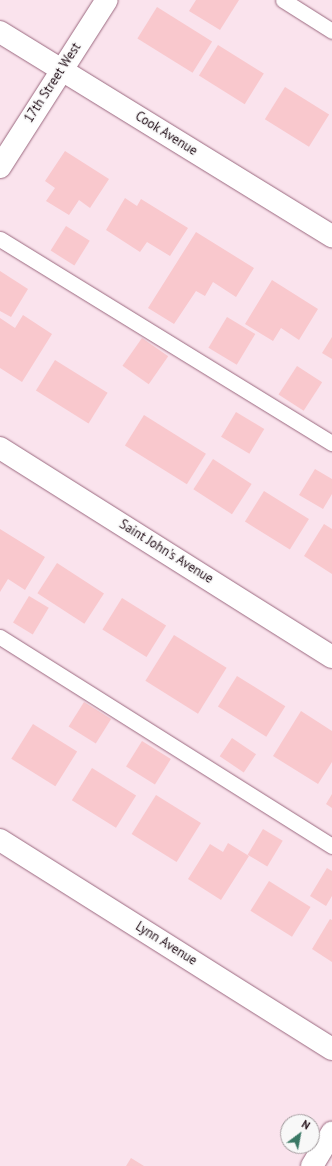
<!DOCTYPE html>
<html>
<head>
<meta charset="utf-8">
<style>
  body { margin:0 }
  #map { position:relative; width:332px; height:1166px; overflow:hidden; background:#fae3ed; font-family:"PT Sans",sans-serif }
  div>[style] { position:absolute }
  [style*='--x'] { left:calc(var(--x)*1px); top:calc(var(--y)*1px); width:calc(var(--w)*1px); rotate:calc(var(--a)*1deg) }
  .building>* { inset:0; background:#f9c8cd; transform-origin:0 0 }
  .roads { filter:drop-shadow(0 0 1px #9a687f) drop-shadow(0 0 1px #9a687f) }
  .lane>* { height:15px; margin:-7.5px; padding:0 7.5px; transform-origin:7.5px; border-radius:7.5px; background:#fff }
  .street>* { height:22px; margin:-11px; padding:0 11px; transform-origin:11px; border-radius:11px; background:#fff }
  .secondary>* { height:22px; margin:-11px; padding:0 11px; transform-origin:11px; border-radius:11px; background:#fff }
  span { translate:-50% -50%; white-space:nowrap; text-align:center; line-height:1.15; -webkit-text-stroke:3px #f8f8f8; paint-order:stroke }
  .street-label { font-size:13px; color:#220f18 }
  .north { position:absolute; left:280px; top:1114px; width:40px; height:40px; box-sizing:border-box; background:#f8f8f8; border:1px solid #a29b9e; border-radius:50%; rotate:32deg; font-size:11px; font-weight:700; line-height:16px; text-align:center; color:#220f18 }
  .north::after { content:''; display:block; margin:auto; width:14px; height:18px; background:#3a7865; clip-path:polygon(50% 0,100% 100%,50% 72%,0 100%) }
</style>
</head>
<body>
<div id="map">
  <div class="building">
    <div style="clip-path:polygon(196px 0,239px 0,220px 30px,189px 11px)"></div>
    <div style="left:157px;top:7px;width:65px;height:37px;rotate:32deg"></div>
    <div style="left:218px;top:45px;width:54px;height:36px;rotate:32deg"></div>
    <div style="left:285px;top:87px;width:52px;height:38px;rotate:32deg"></div>
    <div style="clip-path:polygon(65px 151px,109px 179px,90px 208px,79px 200px,69px 215px,46px 201px,55px 188px,45px 181px)"></div>
    <div style="clip-path:polygon(125px 198px,137px 206px,141px 199px,188px 228px,170px 256px,147px 242px,140px 252px,106px 230px)"></div>
    <div style="left:66px;top:226px;width:28px;height:29px;rotate:32deg"></div>
    <div style="clip-path:polygon(196px 232px,254px 268px,236px 297px,213px 282px,205px 296px,196px 291px,174px 324px,148px 308px)"></div>
    <div style="clip-path:polygon(0 271px,28px 289px,11px 317px,0 311px)"></div>
    <div style="clip-path:polygon(272px 280px,318px 309px,299px 340px,281px 328px,273px 341px,245px 324px)"></div>
    <div style="clip-path:polygon(23px 315px,52px 334px,22px 382px,0 368px,0 318px,15px 328px)"></div>
    <div style="left:227px;top:317px;width:33px;height:36px;rotate:31deg"></div>
    <div style="clip-path:polygon(332px 337px,332px 359px,322px 353px)"></div>
    <div style="left:142px;top:338px;width:32px;height:34px;rotate:35deg"></div>
    <div style="left:55px;top:360px;width:62px;height:36px;rotate:32deg"></div>
    <div style="left:297px;top:366px;width:30px;height:34px;rotate:33deg"></div>
    <div style="left:236px;top:412px;width:33px;height:29px;rotate:31deg"></div>
    <div style="left:144px;top:415px;width:73px;height:36px;rotate:32deg"></div>
    <div style="left:213px;top:459px;width:46px;height:36px;rotate:33deg"></div>
    <div style="clip-path:polygon(315px 469px,332px 479px,332px 494px,323px 509px,299px 495px)"></div>
    <div style="left:264px;top:491px;width:53px;height:36px;rotate:32deg"></div>
    <div style="clip-path:polygon(324px 524px,332px 529px,332px 574px,304px 556px)"></div>
    <div style="clip-path:polygon(0 529px,45px 557px,25px 590px,8px 579px,0 592px)"></div>
    <div style="left:57px;top:563px;width:56px;height:36px;rotate:33deg"></div>
    <div style="left:29px;top:596px;width:23px;height:31px;rotate:31deg"></div>
    <div style="left:122px;top:598px;width:52px;height:37px;rotate:32deg"></div>
    <div style="left:174px;top:635px;width:62px;height:54px;rotate:32deg"></div>
    <div style="left:237px;top:676px;width:57px;height:36px;rotate:32deg"></div>
    <div style="left:84px;top:702px;width:32px;height:29px;rotate:32deg"></div>
    <div style="clip-path:polygon(301px 711px,332px 731px,332px 762px,318px 784px,273px 756px)"></div>
    <div style="left:33px;top:724px;width:52px;height:41px;rotate:32deg"></div>
    <div style="left:232px;top:738px;width:29px;height:22px;rotate:34deg"></div>
    <div style="left:142px;top:741px;width:34px;height:30px;rotate:32deg"></div>
    <div style="left:92px;top:768px;width:52px;height:38px;rotate:32deg"></div>
    <div style="clip-path:polygon(332px 794px,332px 808px,326px 804px)"></div>
    <div style="left:156px;top:795px;width:53px;height:46px;rotate:32deg"></div>
    <div style="left:263px;top:829px;width:23px;height:30px;rotate:31deg"></div>
    <div style="clip-path:polygon(228px 843px,249px 856px,221px 900px,188px 879px,210px 844px,223px 852px)"></div>
    <div style="clip-path:polygon(327px 868px,332px 871px,332px 896px,326px 906px,310px 896px)"></div>
    <div style="left:269px;top:881px;width:49px;height:35px;rotate:32deg"></div>
    <div style="clip-path:polygon(330px 919px,332px 920px,332px 962px,312px 949px)"></div>
    <div style="clip-path:polygon(131px 1158px,144px 1166px,126px 1166px)"></div>
  </div>
  <div class="roads">
    <div class="lane">
      <div style="--x:283;--y:0;--w:58;--a:32.3"></div>
      <div style="--x:0;--y:239;--w:390;--a:31.6"></div>
      <div style="--x:0;--y:637;--w:392;--a:32.2"></div>
    </div>
    <div class="street">
      <div style="--x:0;--y:32;--w:390;--a:31.6"></div>
      <div style="--x:0;--y:167;--w:198;--a:-57.4"></div>
      <div style="--x:0;--y:448;--w:392;--a:32.2"></div>
      <div style="--x:0;--y:840;--w:392;--a:32.2"></div>
    </div>
    <div class="secondary">
      <div style="--x:312;--y:1166;--w:39;--a:-59"></div>
    </div>
  </div>
  <div class="street-label">
    <span style="left:53px;top:83px;rotate:-57deg">17th Street West</span>
    <span style="left:166px;top:134px;rotate:32deg">Cook Avenue</span>
    <span style="left:166px;top:552px;rotate:32deg">Saint John's Avenue</span>
    <span style="left:166px;top:944px;rotate:32deg">Lynn Avenue</span>
  </div>
  <div class="north">N</div>
</div>
</body>
</html>
